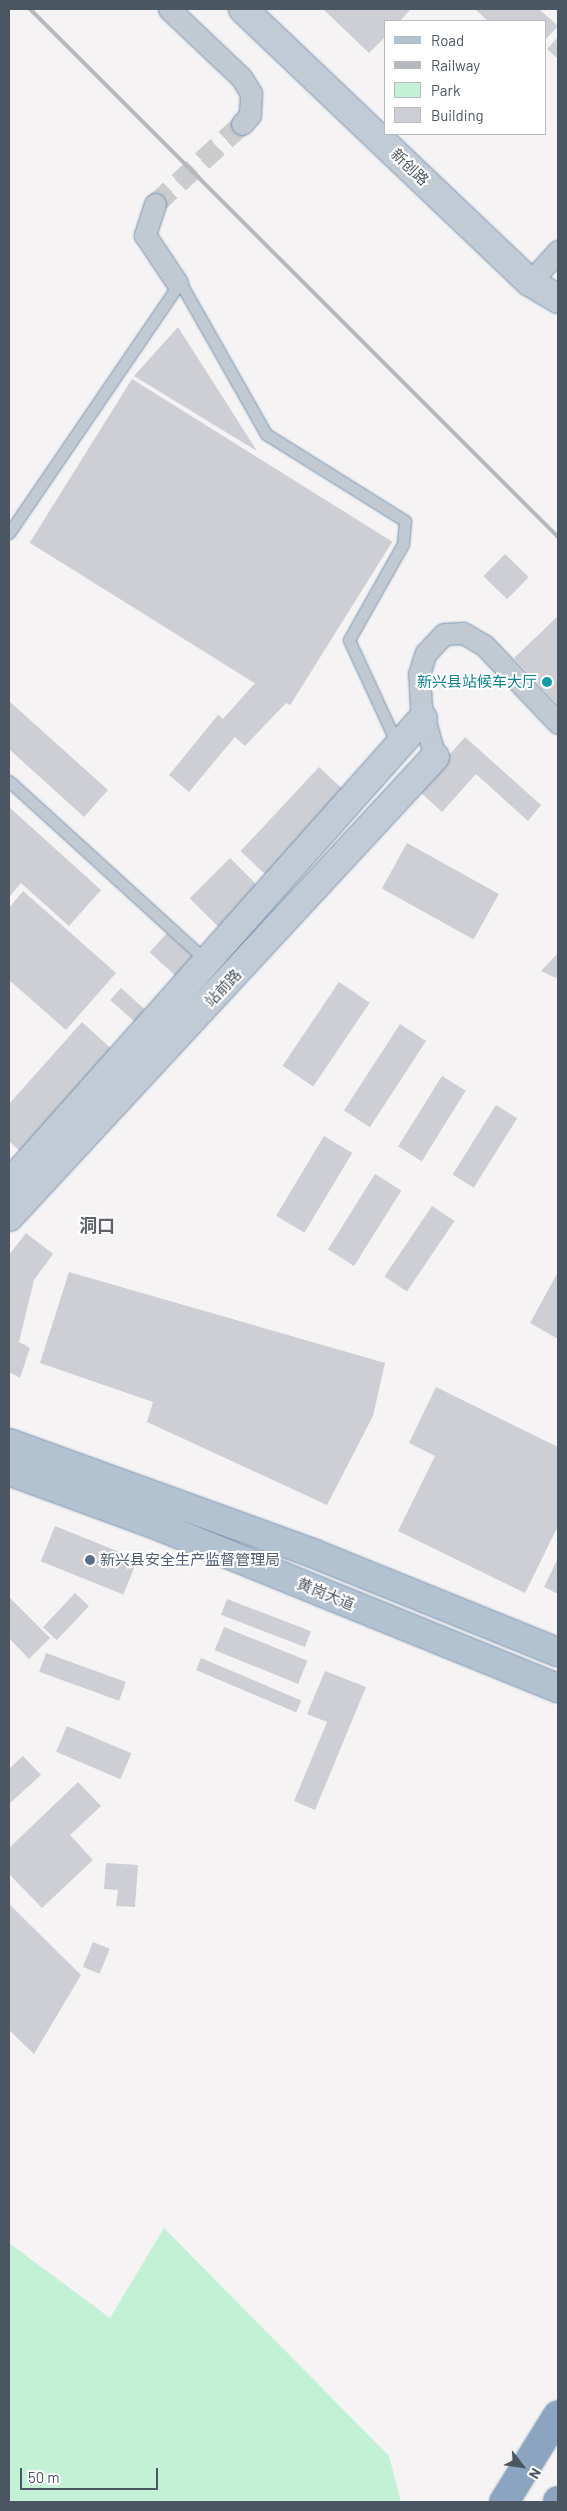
<!DOCTYPE html>
<html>
<head>
<meta charset="utf-8">
<style>
  body { margin:0 }
  #map { position:relative; width:567px; height:2511px; overflow:hidden; background:#f5f3f3; font-family:Barlow,"Noto Sans SC",sans-serif }
  div>[style] { position:absolute }
  [style*='--x'] { left:calc(var(--x)*1px); top:calc(var(--y)*1px); width:calc(var(--w)*1px); rotate:calc(var(--a)*1deg) }
  .green>* { inset:0; background:#c3f1d5 }
  .building>* { inset:0; background:#cdcfd5; transform-origin:0 0 }
  .street-tunnel>* { height:21px; margin-top:-10.5px; transform-origin:0; background:repeating-linear-gradient(90deg,#caccce 0 21px,transparent 0 32px) }
  .roads { filter:drop-shadow(0 0 1px #7690ad) drop-shadow(0 0 1px #7690ad) }
  .lane>* { height:11px; margin:-5.5px; padding:0 5.5px; transform-origin:5.5px; border-radius:5.5px; background:#c1cad2 }
  .street>* { height:21px; margin:-10.5px; padding:0 10.5px; transform-origin:10.5px; border-radius:10.5px; background:#c1cad2 }
  .secondary>* { height:28px; margin:-14px; padding:0 14px; transform-origin:14px; border-radius:14px; background:#c1cbd6 }
  .primary>* { height:28px; margin:-14px; padding:0 14px; transform-origin:14px; border-radius:14px; background:#b3c2d1 }
  .highway>* { height:28px; margin:-14px; padding:0 14px; transform-origin:14px; border-radius:14px; background:#8ba5c1 }
  .rail>* { height:4px; margin:-2px; padding:0 2px; transform-origin:2px; border-radius:2px; background:#b5b8bd }
  .dots>* { width:14px; height:14px; translate:-50% -50%; box-sizing:border-box; border:2px solid #fff; border-radius:50% }
  span { translate:-50% -50%; white-space:nowrap; text-align:center; line-height:1.15; -webkit-text-stroke:4px #fff; paint-order:stroke }
  .street-label { font-size:15px; color:#4a5661 }
  .culture-label { font-size:15px; color:#0d838f }
  .right { translate:-100% -50%; text-align:right }
  .service-label { font-size:15px; color:#4e5e75 }
  .left { translate:0 -50%; text-align:left }
  .quarter-label { font-size:18px; color:#5f6368; font-weight:700 }
  .frame { position:absolute; inset:0; border:10px solid #4a5661; pointer-events:none }
  .legend { position:absolute; left:384px; top:20px; width:162px; height:115px; box-sizing:border-box; background:#fff; border:1px solid #b7bbc0; margin:0; padding:6px 9px; list-style:none; font-size:15px; color:#4a5661 }
  .legend li { display:flex; align-items:center; gap:10px; height:25px }
  .legend b { width:25px; border:1px solid #b7bbc0 }
  .north { position:absolute; left:497px; top:2441px; width:50px; height:50px; -webkit-text-stroke:4px #fff; paint-order:stroke; rotate:120deg; font-size:14px; font-weight:700; line-height:20px; text-align:center; color:#4a5661 }
  .north::after { content:''; display:block; margin:auto; width:18px; height:22px; background:#4a5661; clip-path:polygon(50% 0,100% 100%,50% 72%,0 100%) }
  .scale { position:absolute; left:20px; top:2468px; width:138px; height:22px; box-sizing:border-box; border:2px solid #4a5661; border-top:0; padding-left:6px; font-size:15px; line-height:18px; white-space:nowrap; color:#4a5661; -webkit-text-stroke:4px #fff; paint-order:stroke }
</style>
</head>
<body>
<div id="map">
  <div class="green">
    <div style="clip-path:polygon(164px 2228px,389px 2456px,401px 2502px,9px 2502px,9px 2243px,110px 2318px)"></div>
  </div>
  <div class="building">
    <div style="clip-path:polygon(323px 9px,411px 9px,400px 21px,386px 21px,386px 36px,369px 53px)"></div>
    <div style="clip-path:polygon(475px 9px,539px 9px,558px 26px,546px 39px,546px 21px,488px 21px)"></div>
    <div style="clip-path:polygon(558px 37px,558px 59px,547px 49px)"></div>
    <div style="clip-path:polygon(178px 327px,257px 451px,134px 376px)"></div>
    <div style="left:132px;top:379px;width:307px;height:193px;rotate:32deg"></div>
    <div style="left:505px;top:554px;width:33px;height:31px;rotate:44deg"></div>
    <div style="clip-path:polygon(558px 616px,558px 705px,514px 658px)"></div>
    <div style="clip-path:polygon(255px 683px,287px 702px,245px 746px,235px 737px,189px 792px,169px 775px,218px 715px,223px 719px)"></div>
    <div style="clip-path:polygon(9px 701px,108px 790px,84px 817px,9px 749px)"></div>
    <div style="clip-path:polygon(465px 737px,541px 805px,528px 821px,476px 774px,442px 812px,418px 790px)"></div>
    <div style="left:319px;top:767px;width:38px;height:115px;rotate:43deg"></div>
    <div style="clip-path:polygon(9px 807px,101px 890px,69px 926px,21px 883px,9px 897px)"></div>
    <div style="left:407px;top:843px;width:105px;height:52px;rotate:29deg"></div>
    <div style="left:230px;top:858px;width:45px;height:57px;rotate:45deg"></div>
    <div style="clip-path:polygon(23px 891px,116px 973px,66px 1030px,9px 980px,9px 908px)"></div>
    <div style="left:167px;top:933px;width:39px;height:26px;rotate:42deg"></div>
    <div style="clip-path:polygon(558px 953px,558px 979px,541px 971px)"></div>
    <div style="left:339px;top:982px;width:37px;height:101px;rotate:34deg"></div>
    <div style="left:121px;top:988px;width:39px;height:16px;rotate:42deg"></div>
    <div style="clip-path:polygon(82px 1022px,115px 1052px,23px 1154px,9px 1141px,9px 1104px)"></div>
    <div style="left:400px;top:1024px;width:31px;height:103px;rotate:33deg"></div>
    <div style="left:442px;top:1076px;width:28px;height:83px;rotate:32deg"></div>
    <div style="left:496px;top:1105px;width:25px;height:82px;rotate:32deg"></div>
    <div style="left:324px;top:1136px;width:33px;height:93px;rotate:31deg"></div>
    <div style="left:375px;top:1174px;width:31px;height:89px;rotate:32deg"></div>
    <div style="left:432px;top:1206px;width:27px;height:85px;rotate:34deg"></div>
    <div style="clip-path:polygon(26px 1233px,53px 1254px,34px 1280px,19px 1342px,30px 1348px,20px 1378px,9px 1372px,9px 1255px)"></div>
    <div style="clip-path:polygon(69px 1272px,385px 1363px,373px 1416px,327px 1505px,147px 1422px,153px 1402px,40px 1363px)"></div>
    <div style="clip-path:polygon(558px 1272px,558px 1339px,530px 1323px)"></div>
    <div style="clip-path:polygon(436px 1387px,558px 1447px,558px 1526px,525px 1593px,398px 1531px,435px 1456px,409px 1443px)"></div>
    <div style="left:55px;top:1526px;width:89px;height:38px;rotate:22deg"></div>
    <div style="clip-path:polygon(558px 1558px,558px 1594px,544px 1587px)"></div>
    <div style="left:75px;top:1593px;width:19px;height:47px;rotate:43deg"></div>
    <div style="clip-path:polygon(9px 1597px,50px 1638px,29px 1659px,9px 1638px)"></div>
    <div style="left:227px;top:1599px;width:90px;height:17px;rotate:21deg"></div>
    <div style="left:224px;top:1627px;width:90px;height:25px;rotate:22deg"></div>
    <div style="left:46px;top:1653px;width:85px;height:20px;rotate:20deg"></div>
    <div style="left:201px;top:1658px;width:109px;height:13px;rotate:23deg"></div>
    <div style="clip-path:polygon(325px 1671px,366px 1687px,315px 1810px,294px 1801px,327px 1722px,307px 1714px)"></div>
    <div style="left:67px;top:1726px;width:70px;height:28px;rotate:23deg"></div>
    <div style="clip-path:polygon(23px 1756px,41px 1775px,9px 1804px,9px 1769px)"></div>
    <div style="clip-path:polygon(78px 1782px,101px 1806px,70px 1835px,93px 1860px,42px 1908px,9px 1874px,9px 1848px)"></div>
    <div style="clip-path:polygon(106px 1863px,138px 1865px,135px 1907px,116px 1906px,118px 1890px,104px 1889px)"></div>
    <div style="clip-path:polygon(9px 1904px,81px 1975px,34px 2054px,9px 2030px)"></div>
    <div style="left:93px;top:1942px;width:18px;height:27px;rotate:22deg"></div>
  </div>
  <div class="street-tunnel">
    <div style="--x:155;--y:204;--w:118;--a:-42.6"></div>
  </div>
  <div class="roads">
    <div class="lane">
      <div style="--x:9;--y:533;--w:304;--a:-55.7"></div>
      <div style="--x:180;--y:282;--w:175;--a:60.5"></div>
      <div style="--x:266;--y:434;--w:164;--a:32"></div>
      <div style="--x:405;--y:521;--w:23;--a:95"></div>
      <div style="--x:403;--y:544;--w:110;--a:119.4"></div>
      <div style="--x:349;--y:640;--w:117;--a:65.2"></div>
      <div style="--x:9;--y:781;--w:269;--a:42.3"></div>
    </div>
    <div class="street">
      <div style="--x:169;--y:9;--w:99;--a:43.4"></div>
      <div style="--x:241;--y:77;--w:19;--a:58"></div>
      <div style="--x:251;--y:93;--w:22;--a:93"></div>
      <div style="--x:250;--y:115;--w:12;--a:132"></div>
      <div style="--x:155;--y:204;--w:33;--a:108"></div>
      <div style="--x:145;--y:235;--w:58;--a:56.3"></div>
      <div style="--x:530;--y:282;--w:42;--a:-47.9"></div>
      <div style="--x:435;--y:757;--w:52;--a:-105.6"></div>
      <div style="--x:421;--y:707;--w:33;--a:-93"></div>
      <div style="--x:419;--y:674;--w:22;--a:-72"></div>
      <div style="--x:426;--y:653;--w:26;--a:-47"></div>
      <div style="--x:444;--y:634;--w:19;--a:-3"></div>
      <div style="--x:463;--y:633;--w:24;--a:30"></div>
      <div style="--x:484;--y:645;--w:108;--a:46.5"></div>
    </div>
    <div class="secondary">
      <div style="--x:243;--y:9;--w:396;--a:43.6"></div>
      <div style="--x:530;--y:282;--w:33;--a:31"></div>
      <div style="--x:9;--y:1184;--w:623;--a:-48.38"></div>
      <div style="--x:9;--y:1217;--w:627;--a:-47.2"></div>
    </div>
    <div class="primary">
      <div style="--x:9;--y:1443;--w:326;--a:19.9"></div>
      <div style="--x:315;--y:1554;--w:262;--a:22"></div>
      <div style="--x:9;--y:1471;--w:157;--a:20.2"></div>
      <div style="--x:156;--y:1525;--w:434;--a:22.1"></div>
    </div>
    <div class="highway">
      <div style="--x:504;--y:2502;--w:102;--a:-58.2"></div>
      <div style="--x:558;--y:2502;--w:1;--a:-90"></div>
    </div>
  </div>
  <div class="rail">
    <div style="--x:30;--y:9;--w:747;--a:45"></div>
  </div>
  <div class="dots">
    <div style="left:547px;top:682px;background:#0f9aa8"></div>
    <div style="left:90px;top:1560px;background:#5c6f8a"></div>
  </div>
  <div class="street-label">
    <span style="left:410px;top:167px;rotate:44deg">新创路</span>
    <span style="left:223px;top:988px;rotate:-47deg">站前路</span>
    <span style="left:326px;top:1594px;rotate:22deg">黄岗大道</span>
  </div>
  <div class="culture-label">
    <span class="right" style="left:537px;top:682px">新兴县站候车大厅</span>
  </div>
  <div class="service-label">
    <span class="left" style="left:100px;top:1560px">新兴县安全生产监督管理局</span>
  </div>
  <div class="quarter-label">
    <span style="left:97px;top:1225px">洞口</span>
  </div>
  <div class="frame"></div>
  <ul class="legend">
  <li><b style="height:6px;background:#b3c2d1"></b>Road</li>
  <li><b style="height:6px;background:#b5b8bd"></b>Railway</li>
  <li><b style="height:14px;background:#c3f1d5"></b>Park</li>
  <li><b style="height:14px;background:#cdcfd5"></b>Building</li>
  </ul>
  <div class="north">N</div>
  <div class="scale">50 m</div>
</div>
</body>
</html>
